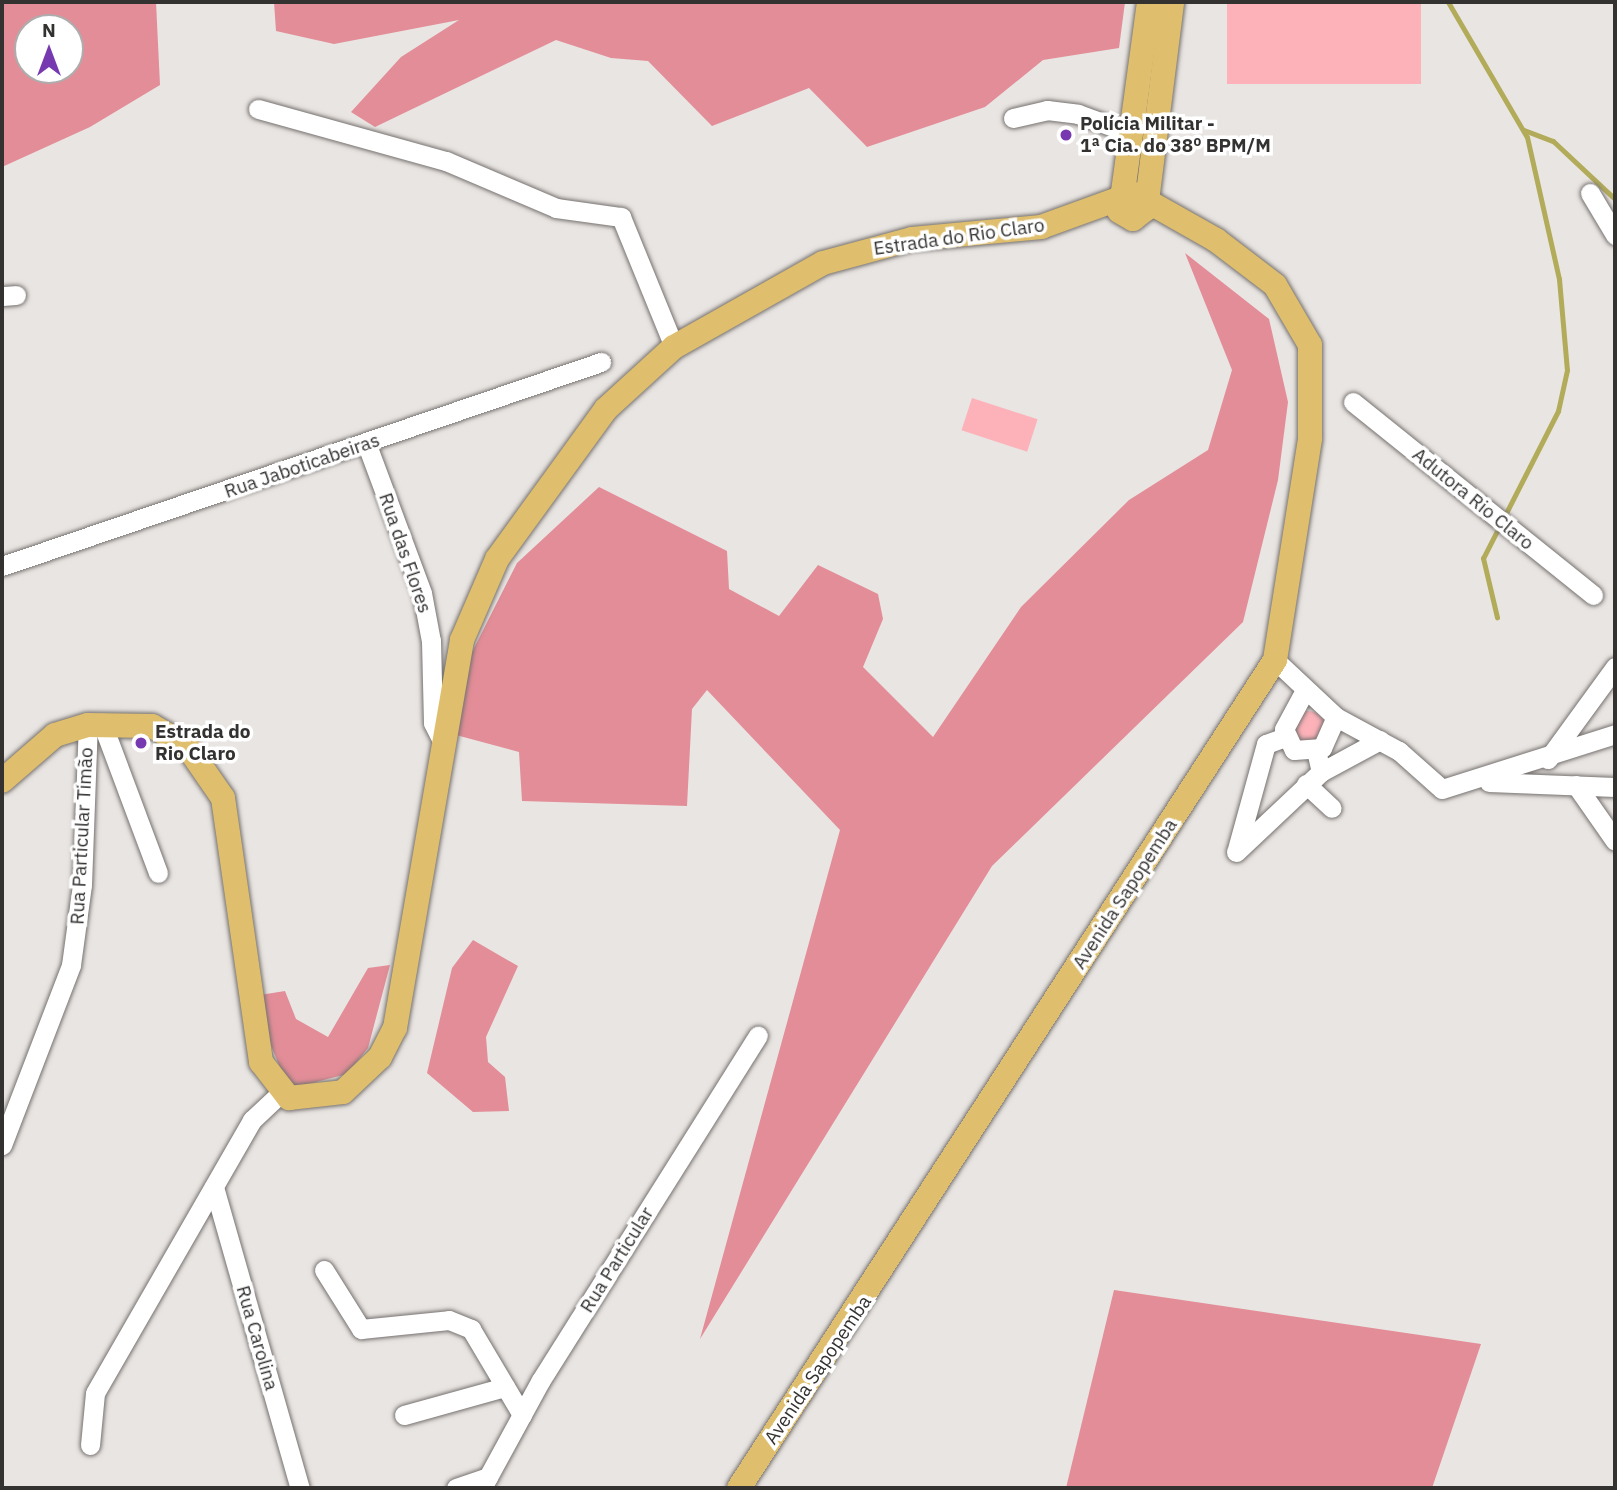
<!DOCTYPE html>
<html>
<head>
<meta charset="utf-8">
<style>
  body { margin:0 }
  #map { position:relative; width:1617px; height:1490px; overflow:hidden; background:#e9e5e2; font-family:"IBM Plex Sans",sans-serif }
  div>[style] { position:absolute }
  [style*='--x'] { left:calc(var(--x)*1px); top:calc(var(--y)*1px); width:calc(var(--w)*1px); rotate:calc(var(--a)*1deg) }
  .green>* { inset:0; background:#fdb2b9; transform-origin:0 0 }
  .round { border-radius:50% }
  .forest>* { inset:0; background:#e28d97 }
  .stream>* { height:5px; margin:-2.5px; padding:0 2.5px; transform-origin:2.5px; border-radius:2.5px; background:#b2ab5a }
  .roads { filter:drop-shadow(0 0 2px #75716f) drop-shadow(0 0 2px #75716f) }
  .minor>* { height:19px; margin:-9.5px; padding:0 9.5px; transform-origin:9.5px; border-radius:9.5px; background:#fff }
  .major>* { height:24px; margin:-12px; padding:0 12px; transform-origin:12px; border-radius:12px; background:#dfbf6e }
  .dots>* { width:19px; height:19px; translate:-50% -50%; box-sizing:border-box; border:4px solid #fff; border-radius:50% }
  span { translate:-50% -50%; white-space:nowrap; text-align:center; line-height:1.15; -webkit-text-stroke:7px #fff; paint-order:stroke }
  .poi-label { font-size:19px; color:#333231; font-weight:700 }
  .left { translate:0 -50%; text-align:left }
  .street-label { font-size:19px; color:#333231 }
  .frame { position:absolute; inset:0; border:4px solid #333231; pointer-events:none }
  .north { position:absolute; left:14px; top:14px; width:70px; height:70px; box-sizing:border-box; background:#fff; border:2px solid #adadad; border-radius:50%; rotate:0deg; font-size:19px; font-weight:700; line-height:28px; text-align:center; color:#333231 }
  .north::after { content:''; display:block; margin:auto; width:24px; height:32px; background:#7639af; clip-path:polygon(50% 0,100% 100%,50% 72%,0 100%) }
</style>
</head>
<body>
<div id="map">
  <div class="green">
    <div style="left:1227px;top:2px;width:194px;height:82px"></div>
    <div style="left:972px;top:398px;width:69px;height:34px;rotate:18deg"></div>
    <div class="round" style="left:1291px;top:711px;width:34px;height:34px"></div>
  </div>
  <div class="forest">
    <div style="clip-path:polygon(evenodd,2px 2px,156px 2px,160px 85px,90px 127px,2px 167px,2px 2px,70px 28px,70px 70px,28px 70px,28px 28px,70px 28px)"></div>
    <div style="clip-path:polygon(274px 2px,1125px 2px,1119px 48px,1043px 60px,985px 107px,867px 147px,809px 88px,712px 126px,648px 61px,611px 58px,556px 40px,375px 127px,351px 112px,401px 57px,459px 20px,334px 44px,276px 31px)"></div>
    <div style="clip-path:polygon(1185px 253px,1269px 319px,1288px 402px,1278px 480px,1243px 622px,992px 866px,700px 1339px,840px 830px,707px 690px,692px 709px,687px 806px,522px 801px,519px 752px,456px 735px,469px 658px,517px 563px,599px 487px,727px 551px,729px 589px,779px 616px,818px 565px,878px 594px,883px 619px,863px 667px,933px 737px,1021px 607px,1129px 500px,1208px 450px,1232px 370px)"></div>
    <div style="clip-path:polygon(473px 940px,518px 966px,486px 1037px,488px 1062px,505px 1077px,509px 1111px,473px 1112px,427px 1073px,452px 968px)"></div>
    <div style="clip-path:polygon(390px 965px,368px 1048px,347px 1074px,289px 1089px,265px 1031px,260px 995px,285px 991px,296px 1019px,328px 1037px,368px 968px)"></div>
    <div style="clip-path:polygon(1114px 1290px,1481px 1344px,1432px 1488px,1066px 1488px)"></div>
  </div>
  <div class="stream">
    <div style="--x:1448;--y:2;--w:156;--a:59.7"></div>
    <div style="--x:1527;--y:137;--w:146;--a:77.3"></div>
    <div style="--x:1559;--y:279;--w:91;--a:85"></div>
    <div style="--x:1567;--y:370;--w:42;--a:102.4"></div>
    <div style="--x:1558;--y:411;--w:165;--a:117"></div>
    <div style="--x:1483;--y:558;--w:61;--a:76.7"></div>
    <div style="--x:1524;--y:130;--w:31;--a:21"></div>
    <div style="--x:1553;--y:141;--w:85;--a:43.1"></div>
  </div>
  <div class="roads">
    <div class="minor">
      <div style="--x:258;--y:109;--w:195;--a:15.5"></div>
      <div style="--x:446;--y:161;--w:120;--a:23.1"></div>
      <div style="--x:556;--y:208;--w:66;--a:7.9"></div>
      <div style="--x:621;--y:217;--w:140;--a:67.8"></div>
      <div style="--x:1013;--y:118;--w:35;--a:-13"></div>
      <div style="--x:1047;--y:110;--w:31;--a:7"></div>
      <div style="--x:1078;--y:114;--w:55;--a:20.1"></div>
      <div style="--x:1590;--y:193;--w:49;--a:59.2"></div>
      <div style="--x:2;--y:296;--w:14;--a:-4"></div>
      <div style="--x:1353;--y:402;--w:308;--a:38.8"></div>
      <div style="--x:367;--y:445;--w:158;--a:69.6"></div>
      <div style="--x:422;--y:593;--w:49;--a:79.4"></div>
      <div style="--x:431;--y:641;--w:82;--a:88.6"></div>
      <div style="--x:433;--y:723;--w:25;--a:63"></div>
      <div style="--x:2;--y:566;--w:633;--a:-18.81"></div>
      <div style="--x:1275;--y:660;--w:83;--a:43.1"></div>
      <div style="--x:1336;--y:717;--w:72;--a:28.4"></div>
      <div style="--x:1399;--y:751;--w:57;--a:41.5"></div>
      <div style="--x:1442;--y:789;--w:182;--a:-17.6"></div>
      <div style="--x:1304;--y:692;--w:42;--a:118.4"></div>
      <div style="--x:1284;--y:729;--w:23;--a:65"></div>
      <div style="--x:1294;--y:750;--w:28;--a:-4"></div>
      <div style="--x:1322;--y:748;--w:34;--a:-66"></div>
      <div style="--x:102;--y:723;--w:160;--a:69.5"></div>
      <div style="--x:1548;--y:759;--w:114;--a:-53.9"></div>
      <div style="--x:1321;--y:772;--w:67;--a:-28.5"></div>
      <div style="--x:1489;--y:782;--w:126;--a:2.3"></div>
      <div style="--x:1306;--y:784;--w:35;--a:43"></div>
      <div style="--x:1576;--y:785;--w:68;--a:55.1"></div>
      <div style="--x:1237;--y:849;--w:109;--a:-74.6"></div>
      <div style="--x:1266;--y:744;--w:20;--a:-20"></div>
      <div style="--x:1236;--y:852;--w:117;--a:-43.3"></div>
      <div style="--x:1321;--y:772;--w:22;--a:-103"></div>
      <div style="--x:2;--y:1145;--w:193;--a:-69"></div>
      <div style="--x:71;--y:965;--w:81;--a:-82.2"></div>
      <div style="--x:82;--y:885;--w:160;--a:-87.9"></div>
      <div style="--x:214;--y:1187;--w:313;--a:74.1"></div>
      <div style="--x:324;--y:1270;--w:70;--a:57.9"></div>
      <div style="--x:361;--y:1329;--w:88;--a:-5.8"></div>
      <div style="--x:449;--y:1320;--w:24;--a:22"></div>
      <div style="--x:471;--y:1329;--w:100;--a:59.3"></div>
      <div style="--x:404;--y:1415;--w:105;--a:-15.5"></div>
      <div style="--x:90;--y:1445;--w:52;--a:-84.5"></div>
      <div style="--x:95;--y:1393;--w:315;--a:-60.1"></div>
      <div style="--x:252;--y:1120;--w:44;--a:-43.2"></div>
      <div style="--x:456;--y:1488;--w:34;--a:-19"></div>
      <div style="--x:482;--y:1488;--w:123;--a:-61.4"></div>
      <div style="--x:541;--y:1380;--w:407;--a:-57.8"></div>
    </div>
    <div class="major">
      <div style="--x:1123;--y:192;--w:192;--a:-82.2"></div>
      <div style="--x:1145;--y:196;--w:22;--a:-170"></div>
      <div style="--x:1123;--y:192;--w:19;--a:102"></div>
      <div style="--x:1119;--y:211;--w:16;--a:30"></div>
      <div style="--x:1133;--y:219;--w:16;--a:-38"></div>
      <div style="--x:1146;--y:209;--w:209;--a:-82.8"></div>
      <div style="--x:2;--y:781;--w:70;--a:-41"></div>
      <div style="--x:55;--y:735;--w:34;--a:-17"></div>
      <div style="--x:88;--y:725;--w:64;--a:0.9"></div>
      <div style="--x:152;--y:726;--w:40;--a:29.7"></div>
      <div style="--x:187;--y:746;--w:63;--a:55.3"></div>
      <div style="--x:223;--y:798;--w:267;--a:81.8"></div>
      <div style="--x:261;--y:1062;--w:46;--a:52.1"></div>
      <div style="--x:289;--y:1098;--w:54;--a:-6.3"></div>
      <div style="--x:343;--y:1092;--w:51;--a:-43.4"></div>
      <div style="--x:380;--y:1057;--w:33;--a:-63"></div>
      <div style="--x:395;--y:1028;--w:394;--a:-80.2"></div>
      <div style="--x:462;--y:640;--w:88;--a:-66.6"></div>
      <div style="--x:497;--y:559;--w:185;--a:-54"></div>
      <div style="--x:606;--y:409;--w:92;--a:-42.4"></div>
      <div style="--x:674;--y:347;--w:171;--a:-29.4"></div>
      <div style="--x:823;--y:263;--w:92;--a:-15.1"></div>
      <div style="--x:912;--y:239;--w:130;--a:-5.3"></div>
      <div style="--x:1041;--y:227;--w:82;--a:-20"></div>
      <div style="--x:739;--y:1488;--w:986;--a:-57.08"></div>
      <div style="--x:1275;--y:660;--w:225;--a:-81"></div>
      <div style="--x:1310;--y:438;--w:93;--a:-90"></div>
      <div style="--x:1310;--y:345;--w:69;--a:-120.3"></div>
      <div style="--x:1275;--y:285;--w:74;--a:-142.7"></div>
      <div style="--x:1216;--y:240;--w:79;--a:-150.5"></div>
    </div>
  </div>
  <div class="dots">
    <div style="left:1066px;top:135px;background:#7639af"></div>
    <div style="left:141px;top:743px;background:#7639af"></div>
  </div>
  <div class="poi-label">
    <span class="left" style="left:1080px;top:135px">Polícia Militar -<br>1ª Cia. do 38º BPM/M</span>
    <span class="left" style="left:155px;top:743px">Estrada do<br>Rio Claro</span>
  </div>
  <div class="street-label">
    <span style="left:959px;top:237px;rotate:-8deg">Estrada do Rio Claro</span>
    <span style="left:302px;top:466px;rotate:-19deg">Rua Jaboticabeiras</span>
    <span style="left:1473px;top:499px;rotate:39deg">Adutora Rio Claro</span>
    <span style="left:405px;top:553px;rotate:71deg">Rua das Flores</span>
    <span style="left:82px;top:836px;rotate:-87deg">Rua Particular Timão</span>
    <span style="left:1125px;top:894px;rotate:-57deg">Avenida Sapopemba</span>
    <span style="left:617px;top:1260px;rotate:-58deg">Rua Particular</span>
    <span style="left:257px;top:1338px;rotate:74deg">Rua Carolina</span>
    <span style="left:818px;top:1370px;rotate:-56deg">Avenida Sapopemba</span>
  </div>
  <div class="frame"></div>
  <div class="north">N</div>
</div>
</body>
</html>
